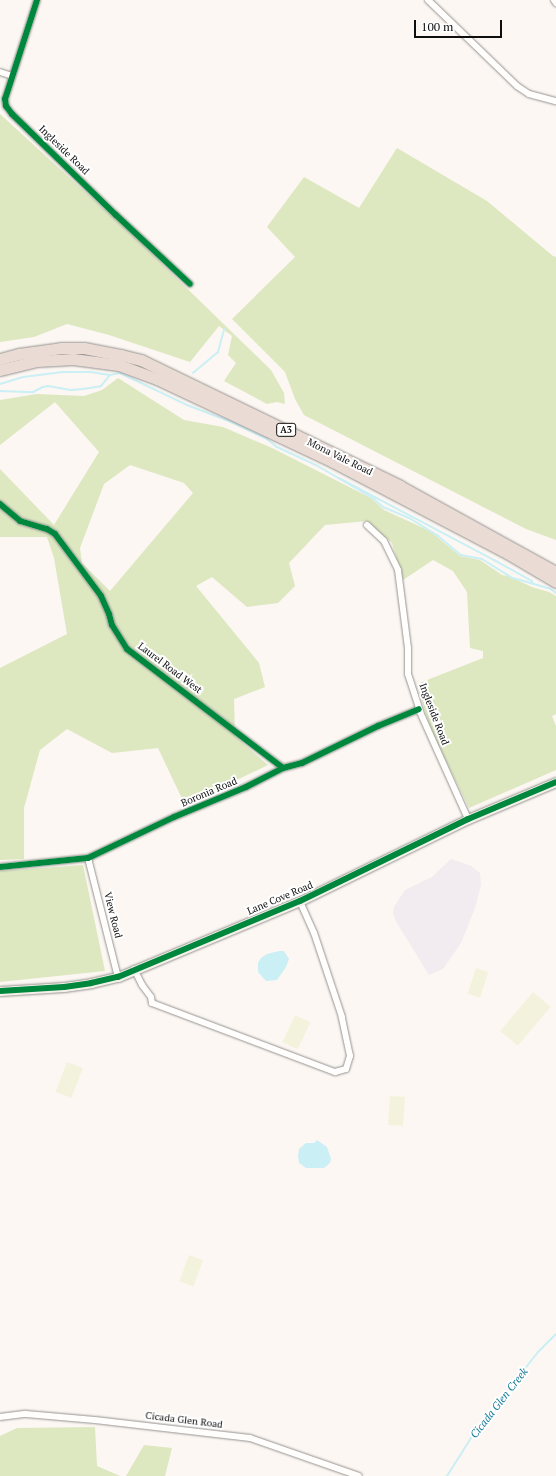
<!DOCTYPE html>
<html>
<head>
<meta charset="utf-8">
<style>
  body { margin:0 }
  #map { position:relative; width:556px; height:1476px; overflow:hidden; background:#fcf7f2; font-family:"PT Serif",serif }
  div>[style] { position:absolute }
  [style*='--x'] { left:calc(var(--x)*1px); top:calc(var(--y)*1px); width:calc(var(--w)*1px); rotate:calc(var(--a)*1deg) }
  .industrial>* { inset:0; background:#f2ebef }
  .forest>* { inset:0; background:#dde7c0 }
  .pitch>* { inset:0; background:#f3f3dd; transform-origin:0 0 }
  .water>* { inset:0; background:#caeff5 }
  .stream>* { height:2px; margin:-1px; padding:0 1px; transform-origin:1px; border-radius:1px; background:#caeff5 }
  .roads { filter:drop-shadow(0 0 1px #959391) drop-shadow(0 0 1px #959391) }
  .street>* { height:6px; margin:-3px; padding:0 3px; transform-origin:3px; border-radius:3px; background:#fffefd }
  .secondary>* { height:9px; margin:-4.5px; padding:0 4.5px; transform-origin:4.5px; border-radius:4.5px; background:#f5f1ea }
  .highway>* { height:11px; margin:-5.5px; padding:0 5.5px; transform-origin:5.5px; border-radius:5.5px; background:#eadbd5 }
  .cycleway>* { height:6px; margin:-3px; padding:0 3px; transform-origin:3px; border-radius:3px; background:#00873e }
  span { translate:-50% -50%; white-space:nowrap; text-align:center; line-height:1.15; -webkit-text-stroke:4px #fff; paint-order:stroke }
  .shield-label span { padding:1px 3px; background:#fff; border:1px solid; border-radius:3px; -webkit-text-stroke-width:0 }
  .shield-label { font-size:9px; color:#0e0e0e; font-weight:700 }
  .street-label { font-size:10px; color:#0e0e0e }
  .water-label { font-size:11px; color:#177b99; font-style:italic }
  .scale { position:absolute; left:414px; top:20px; width:88px; height:18px; box-sizing:border-box; border:2px solid #0e0e0e; border-top:0; padding-left:5px; font-size:12px; line-height:14px; white-space:nowrap; color:#0e0e0e; -webkit-text-stroke:3px #fff; paint-order:stroke }
</style>
</head>
<body>
<div id="map">
  <div class="industrial">
    <div style="clip-path:polygon(451px 859px,471px 866px,480px 873px,481px 885px,475px 908px,461px 943px,443px 969px,429px 975px,397px 923px,393px 914px,394px 907px,405px 890px,432px 877px)"></div>
  </div>
  <div class="forest">
    <div style="clip-path:polygon(0 114px,129px 232px,271px 370px,284px 393px,285px 404px,277px 402px,267px 404px,224px 381px,236px 363px,228px 355px,232px 336px,219px 326px,190px 362px,109px 335px,67px 324px,34px 337px,0 342px)"></div>
    <div style="clip-path:polygon(397px 148px,487px 201px,553px 256px,556px 257px,556px 540px,526px 529px,304px 415px,295px 399px,285px 372px,232px 319px,295px 257px,267px 227px,304px 177px,359px 208px)"></div>
    <div style="clip-path:polygon(evenodd,118px 378px,184px 420px,223px 427px,272px 448px,371px 498px,384px 510px,430px 531px,460px 556px,480px 560px,502px 575px,508px 576px,532px 587px,549px 592px,556px 596px,556px 714px,552px 716px,556px 726px,556px 770px,469px 808px,430px 728px,417px 684px,483px 658px,483px 651px,470px 648px,467px 592px,453px 571px,433px 560px,403px 580px,392px 543px,367px 521px,325px 525px,289px 563px,295px 586px,278px 603px,247px 607px,212px 577px,196px 586px,259px 663px,265px 687px,234px 699px,235px 736px,268px 765px,185px 805px,158px 748px,112px 753px,67px 729px,40px 750px,24px 808px,24px 859px,0 860px,0 668px,67px 634px,54px 558px,47px 537px,0 537px,0 469px,54px 525px,99px 452px,55px 402px,0 445px,0 400px,37px 394px,84px 396px,102px 390px,118px 378px,130px 465px,184px 483px,193px 493px,110px 591px,82px 563px,80px 548px,104px 484px,130px 465px)"></div>
    <div style="clip-path:polygon(83px 865px,105px 971px,0 982px,0 871px)"></div>
    <div style="clip-path:polygon(95px 1427px,97px 1466px,120px 1476px,0 1476px,0 1436px,17px 1428px)"></div>
    <div style="clip-path:polygon(144px 1445px,172px 1448px,165px 1476px,126px 1476px)"></div>
  </div>
  <div class="pitch">
    <div style="left:476px;top:968px;width:13px;height:27px;rotate:18deg"></div>
    <div style="left:533px;top:992px;width:23px;height:51px;rotate:40deg"></div>
    <div style="left:295px;top:1015px;width:17px;height:30px;rotate:25deg"></div>
    <div style="left:67px;top:1062px;width:17px;height:32px;rotate:21deg"></div>
    <div style="left:390px;top:1096px;width:15px;height:29px;rotate:4deg"></div>
    <div style="left:189px;top:1255px;width:15px;height:28px;rotate:20deg"></div>
  </div>
  <div class="water">
    <div style="clip-path:polygon(279px 951px,284px 951px,289px 959px,286px 967px,277px 980px,266px 981px,258px 972px,258px 963px,261px 958px,267px 954px)"></div>
    <div style="clip-path:polygon(317px 1140px,327px 1147px,331px 1159px,330px 1163px,324px 1168px,306px 1168px,299px 1163px,298px 1156px,299px 1149px,306px 1143px,314px 1143px)"></div>
  </div>
  <div class="stream">
    <div style="--x:193;--y:373;--w:33;--a:-40"></div>
    <div style="--x:218;--y:352;--w:24;--a:-75"></div>
    <div style="--x:0;--y:384;--w:24;--a:-17"></div>
    <div style="--x:23;--y:377;--w:40;--a:-7.1"></div>
    <div style="--x:63;--y:372;--w:28;--a:0"></div>
    <div style="--x:91;--y:372;--w:19;--a:9"></div>
    <div style="--x:0;--y:391;--w:33;--a:2"></div>
    <div style="--x:33;--y:392;--w:11;--a:-27"></div>
    <div style="--x:43;--y:387;--w:5;--a:-11"></div>
    <div style="--x:48;--y:386;--w:23;--a:10"></div>
    <div style="--x:71;--y:390;--w:12;--a:-5"></div>
    <div style="--x:83;--y:389;--w:18;--a:-9"></div>
    <div style="--x:101;--y:386;--w:14;--a:-51"></div>
    <div style="--x:110;--y:375;--w:10;--a:-11"></div>
    <div style="--x:120;--y:373;--w:74;--a:25.5"></div>
    <div style="--x:187;--y:405;--w:45;--a:20.9"></div>
    <div style="--x:229;--y:421;--w:42;--a:25.3"></div>
    <div style="--x:267;--y:439;--w:13;--a:39"></div>
    <div style="--x:277;--y:447;--w:43;--a:24.8"></div>
    <div style="--x:316;--y:465;--w:66;--a:30.1"></div>
    <div style="--x:373;--y:498;--w:13;--a:42"></div>
    <div style="--x:383;--y:507;--w:30;--a:23"></div>
    <div style="--x:411;--y:519;--w:31;--a:32"></div>
    <div style="--x:437;--y:535;--w:31;--a:40"></div>
    <div style="--x:461;--y:555;--w:21;--a:11"></div>
    <div style="--x:482;--y:559;--w:36;--a:32"></div>
    <div style="--x:513;--y:578;--w:37;--a:16"></div>
    <div style="--x:549;--y:588;--w:9;--a:36"></div>
    <div style="--x:339;--y:478;--w:175;--a:27.9"></div>
    <div style="--x:494;--y:560;--w:43;--a:28.9"></div>
    <div style="--x:532;--y:581;--w:3;--a:72"></div>
    <div style="--x:447;--y:1476;--w:45;--a:-57.7"></div>
    <div style="--x:471;--y:1438;--w:109;--a:-52.1"></div>
    <div style="--x:538;--y:1352;--w:25;--a:-45"></div>
  </div>
  <div class="roads">
    <div class="street">
      <div style="--x:37;--y:0;--w:104;--a:107.9"></div>
      <div style="--x:5;--y:99;--w:7;--a:82"></div>
      <div style="--x:6;--y:106;--w:10;--a:53"></div>
      <div style="--x:12;--y:114;--w:145;--a:44.2"></div>
      <div style="--x:116;--y:215;--w:101;--a:43"></div>
      <div style="--x:428;--y:0;--w:124;--a:44"></div>
      <div style="--x:517;--y:86;--w:14;--a:34"></div>
      <div style="--x:529;--y:94;--w:28;--a:15"></div>
      <div style="--x:554;--y:0;--w:4;--a:56"></div>
      <div style="--x:0;--y:72;--w:13;--a:18"></div>
      <div style="--x:0;--y:504;--w:26;--a:40"></div>
      <div style="--x:20;--y:521;--w:28;--a:17"></div>
      <div style="--x:47;--y:529;--w:9;--a:32"></div>
      <div style="--x:55;--y:534;--w:77;--a:53.4"></div>
      <div style="--x:101;--y:596;--w:20;--a:66"></div>
      <div style="--x:109;--y:614;--w:11;--a:75"></div>
      <div style="--x:112;--y:625;--w:28;--a:58"></div>
      <div style="--x:127;--y:649;--w:196;--a:37.3"></div>
      <div style="--x:367;--y:525;--w:23;--a:43"></div>
      <div style="--x:384;--y:541;--w:32;--a:64"></div>
      <div style="--x:398;--y:570;--w:79;--a:82.7"></div>
      <div style="--x:408;--y:648;--w:26;--a:90"></div>
      <div style="--x:408;--y:674;--w:40;--a:72"></div>
      <div style="--x:420;--y:712;--w:117;--a:65.8"></div>
      <div style="--x:88;--y:858;--w:123;--a:75.9"></div>
      <div style="--x:0;--y:867;--w:88;--a:-5.8"></div>
      <div style="--x:88;--y:858;--w:95;--a:-25.5"></div>
      <div style="--x:174;--y:817;--w:78;--a:-22.6"></div>
      <div style="--x:246;--y:787;--w:42;--a:-27.2"></div>
      <div style="--x:283;--y:768;--w:20;--a:-15"></div>
      <div style="--x:302;--y:763;--w:85;--a:-26"></div>
      <div style="--x:378;--y:726;--w:44;--a:-22.5"></div>
      <div style="--x:134;--y:969;--w:18;--a:63"></div>
      <div style="--x:142;--y:985;--w:15;--a:53"></div>
      <div style="--x:151;--y:997;--w:6;--a:81"></div>
      <div style="--x:152;--y:1003;--w:196;--a:20.7"></div>
      <div style="--x:335;--y:1072;--w:11;--a:-15"></div>
      <div style="--x:346;--y:1069;--w:14;--a:-73"></div>
      <div style="--x:350;--y:1056;--w:40;--a:-102"></div>
      <div style="--x:342;--y:1017;--w:89;--a:-108.4"></div>
      <div style="--x:314;--y:933;--w:35;--a:-114"></div>
      <div style="--x:0;--y:1417;--w:26;--a:-7"></div>
      <div style="--x:26;--y:1414;--w:69;--a:5"></div>
      <div style="--x:95;--y:1420;--w:156;--a:6.6"></div>
      <div style="--x:250;--y:1438;--w:115;--a:19.2"></div>
    </div>
    <div class="secondary">
      <div style="--x:0;--y:991;--w:64;--a:-3.6"></div>
      <div style="--x:64;--y:987;--w:27;--a:-8"></div>
      <div style="--x:91;--y:983;--w:28;--a:-13"></div>
      <div style="--x:118;--y:977;--w:197;--a:-22.7"></div>
      <div style="--x:300;--y:901;--w:187;--a:-26"></div>
      <div style="--x:468;--y:819;--w:95;--a:-22.8"></div>
    </div>
    <div class="highway">
      <div style="--x:0;--y:359;--w:20;--a:-15"></div>
      <div style="--x:19;--y:354;--w:42;--a:-8.1"></div>
      <div style="--x:61;--y:348;--w:23;--a:0"></div>
      <div style="--x:84;--y:348;--w:38;--a:11"></div>
      <div style="--x:121;--y:355;--w:21;--a:14"></div>
      <div style="--x:141;--y:360;--w:288;--a:25.9"></div>
      <div style="--x:400;--y:486;--w:178;--a:28.9"></div>
      <div style="--x:0;--y:370;--w:38;--a:-14"></div>
      <div style="--x:37;--y:361;--w:36;--a:-3"></div>
      <div style="--x:73;--y:359;--w:46;--a:7.4"></div>
      <div style="--x:119;--y:365;--w:40;--a:20.2"></div>
      <div style="--x:157;--y:379;--w:195;--a:25.2"></div>
      <div style="--x:333;--y:462;--w:196;--a:27.6"></div>
      <div style="--x:507;--y:553;--w:57;--a:30.6"></div>
    </div>
  </div>
  <div class="cycleway">
    <div style="--x:37;--y:0;--w:104;--a:107.9"></div>
    <div style="--x:5;--y:99;--w:7;--a:82"></div>
    <div style="--x:6;--y:106;--w:10;--a:53"></div>
    <div style="--x:12;--y:114;--w:145;--a:44.2"></div>
    <div style="--x:116;--y:215;--w:101;--a:43"></div>
    <div style="--x:0;--y:504;--w:26;--a:40"></div>
    <div style="--x:20;--y:521;--w:28;--a:17"></div>
    <div style="--x:47;--y:529;--w:9;--a:32"></div>
    <div style="--x:55;--y:534;--w:77;--a:53.4"></div>
    <div style="--x:101;--y:596;--w:20;--a:66"></div>
    <div style="--x:109;--y:614;--w:11;--a:75"></div>
    <div style="--x:112;--y:625;--w:28;--a:58"></div>
    <div style="--x:127;--y:649;--w:196;--a:37.3"></div>
    <div style="--x:0;--y:867;--w:88;--a:-5.8"></div>
    <div style="--x:88;--y:858;--w:95;--a:-25.5"></div>
    <div style="--x:174;--y:817;--w:78;--a:-22.6"></div>
    <div style="--x:246;--y:787;--w:42;--a:-27.2"></div>
    <div style="--x:283;--y:768;--w:20;--a:-15"></div>
    <div style="--x:302;--y:763;--w:85;--a:-26"></div>
    <div style="--x:378;--y:726;--w:44;--a:-22.5"></div>
    <div style="--x:0;--y:991;--w:64;--a:-3.6"></div>
    <div style="--x:64;--y:987;--w:27;--a:-8"></div>
    <div style="--x:91;--y:983;--w:28;--a:-13"></div>
    <div style="--x:118;--y:977;--w:197;--a:-22.7"></div>
    <div style="--x:300;--y:901;--w:187;--a:-26"></div>
    <div style="--x:468;--y:819;--w:95;--a:-22.8"></div>
  </div>
  <div class="shield-label">
    <span style="left:286px;top:430px">A3</span>
  </div>
  <div class="street-label">
    <span style="left:64px;top:150px;rotate:44deg">Ingleside Road</span>
    <span style="left:340px;top:457px;rotate:26deg">Mona Vale Road</span>
    <span style="left:170px;top:668px;rotate:37deg">Laurel Road West</span>
    <span style="left:434px;top:714px;rotate:69deg">Ingleside Road</span>
    <span style="left:209px;top:792px;rotate:-23deg">Boronia Road</span>
    <span style="left:280px;top:898px;rotate:-23deg">Lane Cove Road</span>
    <span style="left:113px;top:915px;rotate:76deg">View Road</span>
    <span style="left:184px;top:1420px;rotate:7deg">Cicada Glen Road</span>
  </div>
  <div class="water-label">
    <span style="left:499px;top:1403px;rotate:-52deg">Cicada Glen Creek</span>
  </div>
  <div class="scale">100 m</div>
</div>
</body>
</html>
